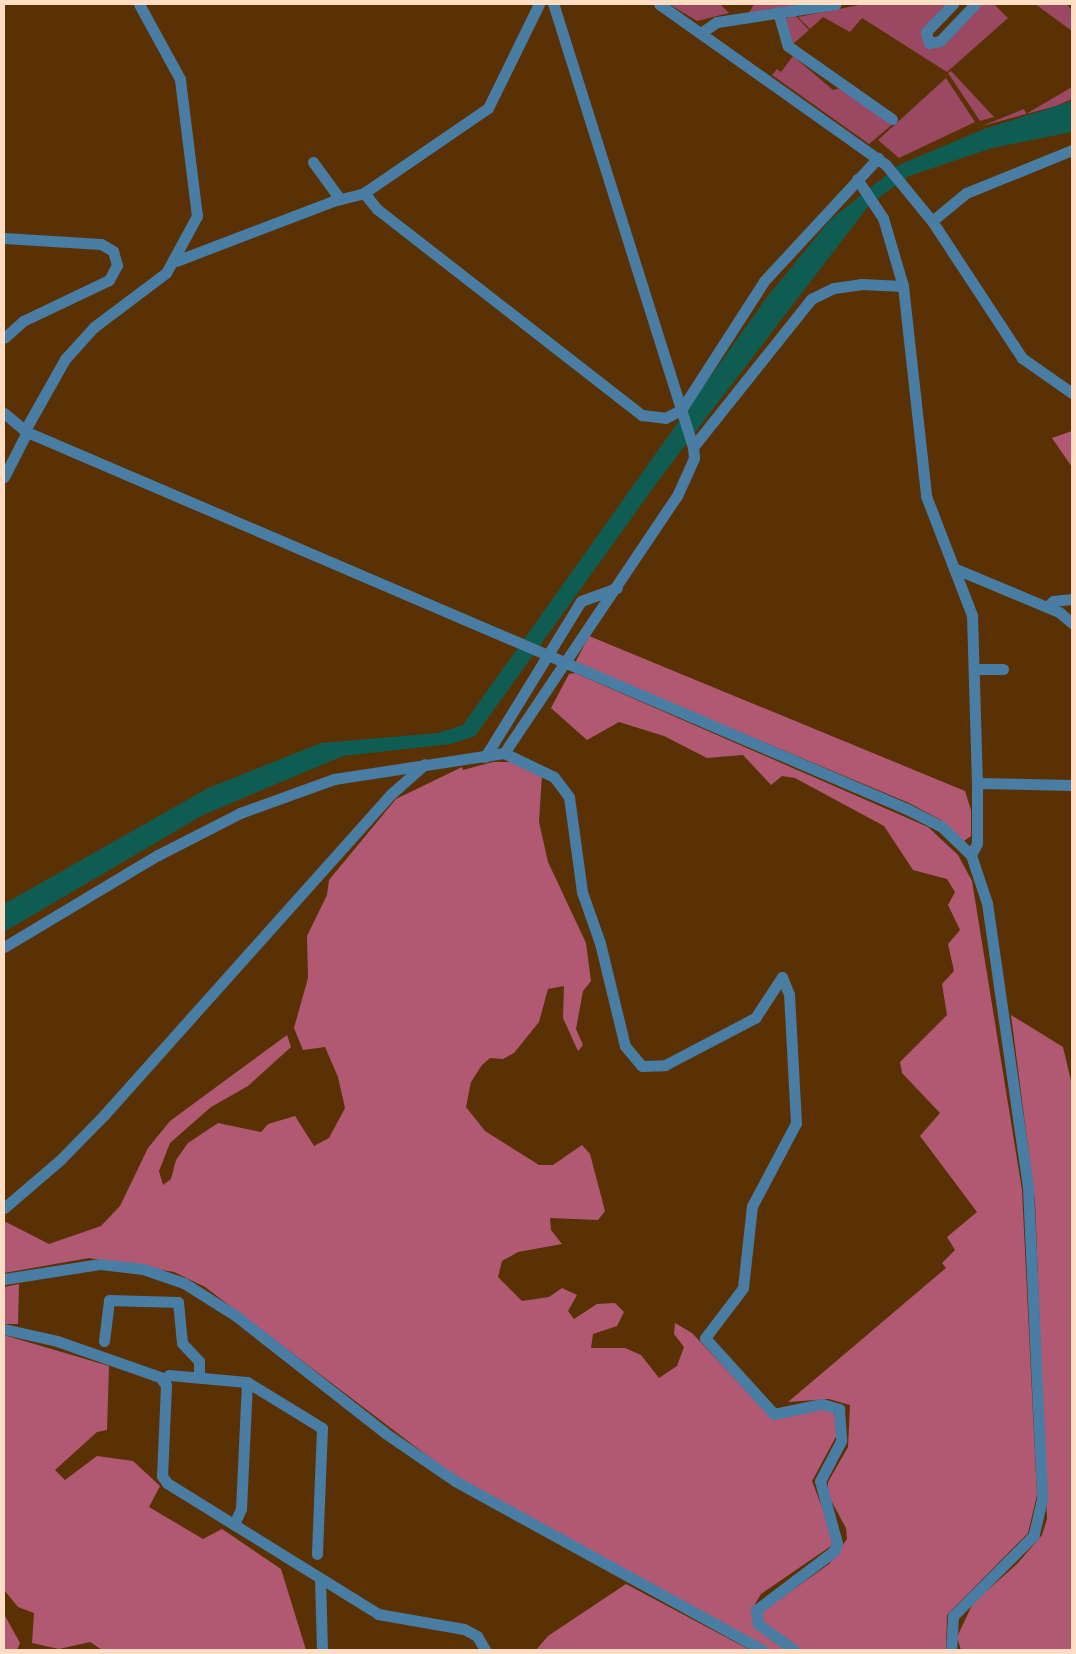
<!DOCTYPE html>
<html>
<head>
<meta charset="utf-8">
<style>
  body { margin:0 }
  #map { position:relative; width:1076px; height:1654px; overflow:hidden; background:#593104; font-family:"Fira Sans Condensed",sans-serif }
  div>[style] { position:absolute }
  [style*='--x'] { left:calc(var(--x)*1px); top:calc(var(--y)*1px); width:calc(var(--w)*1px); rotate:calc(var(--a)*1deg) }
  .green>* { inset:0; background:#9b4862 }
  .forest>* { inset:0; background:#b15873 }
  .water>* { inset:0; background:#0f5c52 }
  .minor>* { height:11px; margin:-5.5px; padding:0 5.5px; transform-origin:5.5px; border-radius:5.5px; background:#497da3 }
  span { translate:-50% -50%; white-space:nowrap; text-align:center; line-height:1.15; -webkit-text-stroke:5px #593104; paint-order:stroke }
  .frame { position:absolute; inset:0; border:5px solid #fdddc3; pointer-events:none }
</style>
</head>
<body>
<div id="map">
  <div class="green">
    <div style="clip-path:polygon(669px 4px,720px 4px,729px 13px,697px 21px)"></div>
    <div style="clip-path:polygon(754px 4px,804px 4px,749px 13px)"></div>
    <div style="clip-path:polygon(864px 4px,949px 4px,926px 27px,929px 46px,978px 4px,994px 4px,1008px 18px,947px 72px,862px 18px,850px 32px,823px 17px,810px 29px,798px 17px)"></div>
    <div style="clip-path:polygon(1035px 4px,1066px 4px,1072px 10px,1072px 31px)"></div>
    <div style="clip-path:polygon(795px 15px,809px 30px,793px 44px,784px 19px)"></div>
    <div style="clip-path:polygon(793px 56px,833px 90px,841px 88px,894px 123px,869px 144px,772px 75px,777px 69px,781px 72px)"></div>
    <div style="clip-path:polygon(951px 71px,994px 117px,980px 121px,948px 73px)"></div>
    <div style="clip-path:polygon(946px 78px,975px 122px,899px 158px,878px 140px)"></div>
    <div style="clip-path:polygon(1072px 87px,1072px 99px,1056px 106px,982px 126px,1024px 109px,1026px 114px)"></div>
  </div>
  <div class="forest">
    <div style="clip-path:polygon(1072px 431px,1072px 467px,1052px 438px)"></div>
    <div style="clip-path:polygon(589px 636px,965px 791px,971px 810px,971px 836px,964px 841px,941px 820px,909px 803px,575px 663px)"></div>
    <div style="clip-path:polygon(575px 673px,928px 827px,958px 855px,972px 881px,1022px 1190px,1037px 1495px,1028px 1533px,947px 1615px,946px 1650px,801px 1650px,761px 1621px,762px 1612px,829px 1564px,847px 1539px,846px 1528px,828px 1495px,828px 1482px,848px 1447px,850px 1405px,829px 1399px,788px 1402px,946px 1268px,942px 1263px,955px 1250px,947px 1237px,977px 1212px,920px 1136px,940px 1113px,902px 1073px,900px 1062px,947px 1015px,942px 984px,954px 971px,948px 944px,960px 930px,948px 905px,955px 892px,947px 879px,913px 870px,884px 826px,795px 778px,782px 776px,771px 785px,743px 755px,707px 758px,664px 736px,619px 722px,587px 740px,551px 708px,569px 674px)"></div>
    <div style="clip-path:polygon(493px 762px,512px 762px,542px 775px,539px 822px,548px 862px,586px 943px,591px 981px,583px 991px,576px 1029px,583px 1045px,578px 1051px,563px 1018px,564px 986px,548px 989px,539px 1022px,514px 1053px,503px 1059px,490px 1058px,482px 1065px,471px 1082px,466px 1107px,485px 1131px,539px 1165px,553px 1165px,582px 1145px,590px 1154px,605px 1211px,598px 1220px,550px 1218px,551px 1230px,562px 1244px,518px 1252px,502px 1261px,498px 1277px,522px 1301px,549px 1297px,562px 1288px,577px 1295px,568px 1311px,574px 1319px,597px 1304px,615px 1303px,624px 1312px,617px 1326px,593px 1334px,591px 1348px,625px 1348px,641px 1355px,659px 1378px,677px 1366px,684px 1347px,674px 1334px,675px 1323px,692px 1333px,765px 1410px,821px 1407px,834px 1413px,838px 1433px,812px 1481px,833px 1536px,831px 1546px,761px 1594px,752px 1609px,789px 1650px,770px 1650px,454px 1476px,205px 1287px,174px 1272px,89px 1258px,4px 1273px,4px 1221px,49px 1244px,101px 1226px,120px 1206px,148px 1148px,170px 1121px,287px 1035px,291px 1047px,248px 1086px,211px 1107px,170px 1143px,159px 1171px,163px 1185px,171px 1179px,176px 1160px,188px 1143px,218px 1123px,261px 1132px,268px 1124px,295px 1116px,314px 1146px,329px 1138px,345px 1108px,338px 1077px,325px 1047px,303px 1050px,294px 1028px,308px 978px,307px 936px,327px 895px,329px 880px,396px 799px,462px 767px,463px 770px)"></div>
    <div style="clip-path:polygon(1011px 1015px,1063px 1047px,1072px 1085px,1072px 1650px,961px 1650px,957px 1637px,973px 1603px,1017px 1564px,1042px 1535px,1047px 1519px,1035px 1201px)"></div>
    <div style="clip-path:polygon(19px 1284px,18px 1324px,4px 1324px,4px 1287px)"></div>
    <div style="clip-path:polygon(4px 1335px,109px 1366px,107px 1430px,97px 1432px,55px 1470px,65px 1480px,97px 1456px,133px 1461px,160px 1486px,149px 1507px,203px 1539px,222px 1529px,281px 1569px,306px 1650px,102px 1650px,90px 1642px,59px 1649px,32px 1643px,34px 1613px,18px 1607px,4px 1590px)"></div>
    <div style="clip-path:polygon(626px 1584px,750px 1650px,536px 1650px,548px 1636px)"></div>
    <div style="clip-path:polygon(4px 1614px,20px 1643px,17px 1650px,4px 1650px)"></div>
  </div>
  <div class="water">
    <div style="clip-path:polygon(1072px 101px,1072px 132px,992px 148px,909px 176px,870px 204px,664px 473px,475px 736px,451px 744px,343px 756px,203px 815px,4px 932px,4px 904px,208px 788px,321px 743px,438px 733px,463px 725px,767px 297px,830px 220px,899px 165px,984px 129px)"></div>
  </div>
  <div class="minor">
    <div style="--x:539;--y:4;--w:116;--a:116.1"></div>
    <div style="--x:488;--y:108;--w:150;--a:145.6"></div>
    <div style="--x:364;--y:193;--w:21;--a:51"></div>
    <div style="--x:377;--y:209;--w:336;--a:37.9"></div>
    <div style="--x:642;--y:415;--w:23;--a:7"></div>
    <div style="--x:665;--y:418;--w:18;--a:-27"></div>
    <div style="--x:681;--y:410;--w:153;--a:-57.2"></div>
    <div style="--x:764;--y:281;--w:168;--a:-47.2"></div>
    <div style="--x:659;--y:4;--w:278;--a:35.3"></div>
    <div style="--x:886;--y:165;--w:72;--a:50.6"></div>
    <div style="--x:953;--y:4;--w:39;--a:134"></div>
    <div style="--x:926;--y:32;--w:11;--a:75"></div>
    <div style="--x:929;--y:43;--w:11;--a:-10"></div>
    <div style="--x:940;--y:41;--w:51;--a:-46.6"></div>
    <div style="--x:778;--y:12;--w:35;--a:74"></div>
    <div style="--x:788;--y:46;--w:127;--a:35.1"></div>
    <div style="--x:702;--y:32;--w:18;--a:-34"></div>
    <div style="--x:717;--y:22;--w:120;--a:-8.6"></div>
    <div style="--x:1072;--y:150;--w:114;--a:157.9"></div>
    <div style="--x:966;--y:193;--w:44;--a:140.5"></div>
    <div style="--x:932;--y:221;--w:164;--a:56.7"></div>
    <div style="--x:1022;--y:358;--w:61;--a:35"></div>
    <div style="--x:313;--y:162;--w:46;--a:53.9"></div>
    <div style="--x:857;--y:179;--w:47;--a:56.3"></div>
    <div style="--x:883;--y:218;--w:71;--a:73.6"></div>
    <div style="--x:4;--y:238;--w:97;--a:3.5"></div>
    <div style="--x:101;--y:244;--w:14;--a:30"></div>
    <div style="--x:113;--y:251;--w:15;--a:74"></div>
    <div style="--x:117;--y:265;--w:17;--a:118"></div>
    <div style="--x:109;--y:280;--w:95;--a:154.5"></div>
    <div style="--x:23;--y:321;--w:25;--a:138"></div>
    <div style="--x:176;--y:261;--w:168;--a:-20.9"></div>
    <div style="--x:333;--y:201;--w:32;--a:-14"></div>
    <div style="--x:4;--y:413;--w:30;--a:40"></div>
    <div style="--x:27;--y:432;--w:957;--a:23.19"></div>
    <div style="--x:907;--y:809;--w:38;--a:27"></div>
    <div style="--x:941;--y:826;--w:42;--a:44"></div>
    <div style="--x:971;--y:855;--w:51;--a:71.6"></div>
    <div style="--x:987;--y:903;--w:288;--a:81.8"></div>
    <div style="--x:1028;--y:1188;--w:311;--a:87.4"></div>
    <div style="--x:1042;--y:1499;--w:37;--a:103"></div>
    <div style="--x:1034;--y:1535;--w:115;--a:135"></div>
    <div style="--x:953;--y:1616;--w:34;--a:93"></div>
    <div style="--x:25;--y:430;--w:81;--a:-60.6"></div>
    <div style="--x:65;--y:359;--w:43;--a:-47.8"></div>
    <div style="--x:94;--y:327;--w:90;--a:-36.9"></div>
    <div style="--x:166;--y:273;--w:65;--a:-61.5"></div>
    <div style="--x:197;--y:216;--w:138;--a:-97.1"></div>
    <div style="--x:180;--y:79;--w:85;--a:-118.7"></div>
    <div style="--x:693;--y:447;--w:189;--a:-51.4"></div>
    <div style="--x:811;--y:299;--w:25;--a:-26"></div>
    <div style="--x:834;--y:288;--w:27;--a:-8"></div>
    <div style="--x:861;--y:284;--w:42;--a:2.7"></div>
    <div style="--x:903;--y:286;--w:211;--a:83.7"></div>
    <div style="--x:926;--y:496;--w:128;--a:68.9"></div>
    <div style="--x:972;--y:615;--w:168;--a:88.3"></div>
    <div style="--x:4;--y:477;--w:51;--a:-62.9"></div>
    <div style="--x:956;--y:569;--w:112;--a:22.7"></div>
    <div style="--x:1059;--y:612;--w:17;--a:40"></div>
    <div style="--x:1047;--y:607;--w:8;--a:-45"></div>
    <div style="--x:1053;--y:601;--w:19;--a:-6"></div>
    <div style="--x:977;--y:669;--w:26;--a:0"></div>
    <div style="--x:504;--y:753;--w:55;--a:25.6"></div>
    <div style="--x:554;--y:777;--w:25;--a:53"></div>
    <div style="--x:569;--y:797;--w:96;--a:82.2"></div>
    <div style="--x:582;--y:892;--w:54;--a:70.6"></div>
    <div style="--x:600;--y:943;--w:106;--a:76.4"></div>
    <div style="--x:625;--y:1046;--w:26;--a:50"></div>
    <div style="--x:642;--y:1066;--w:23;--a:-2"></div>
    <div style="--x:665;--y:1065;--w:102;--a:-27.6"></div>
    <div style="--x:755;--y:1018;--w:49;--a:-56.6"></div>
    <div style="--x:782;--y:977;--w:18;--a:68"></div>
    <div style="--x:789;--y:994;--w:129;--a:86.9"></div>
    <div style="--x:796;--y:1123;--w:94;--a:117.9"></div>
    <div style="--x:752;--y:1206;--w:82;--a:96.3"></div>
    <div style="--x:743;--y:1288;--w:63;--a:127.2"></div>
    <div style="--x:705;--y:1338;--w:103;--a:47.8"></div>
    <div style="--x:774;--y:1414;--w:49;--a:-11.8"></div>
    <div style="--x:822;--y:1404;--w:18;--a:16"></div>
    <div style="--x:839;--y:1409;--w:32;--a:86"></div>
    <div style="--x:841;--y:1441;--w:45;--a:117.7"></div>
    <div style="--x:820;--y:1481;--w:64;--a:74.7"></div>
    <div style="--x:837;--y:1543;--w:9;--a:111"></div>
    <div style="--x:834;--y:1551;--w:98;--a:142.9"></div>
    <div style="--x:756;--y:1610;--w:14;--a:82"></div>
    <div style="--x:758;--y:1624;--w:44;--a:35.8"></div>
    <div style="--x:485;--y:757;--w:183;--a:-58.4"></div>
    <div style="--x:581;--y:601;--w:38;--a:-20"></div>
    <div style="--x:971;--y:855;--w:13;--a:-63"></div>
    <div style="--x:977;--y:843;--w:60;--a:-90"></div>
    <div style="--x:977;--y:783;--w:95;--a:1.2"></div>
    <div style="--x:4;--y:947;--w:179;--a:-30.9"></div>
    <div style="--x:158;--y:855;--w:92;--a:-27.1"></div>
    <div style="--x:240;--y:813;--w:100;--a:-19.9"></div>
    <div style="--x:334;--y:779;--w:172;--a:-8.7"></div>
    <div style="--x:504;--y:753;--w:310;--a:-56.1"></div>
    <div style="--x:677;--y:496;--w:42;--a:-65.9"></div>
    <div style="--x:694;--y:458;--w:11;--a:-95"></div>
    <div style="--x:693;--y:447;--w:465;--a:-107.5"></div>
    <div style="--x:4;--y:1208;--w:74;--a:-40.6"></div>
    <div style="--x:60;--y:1160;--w:63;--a:-45.6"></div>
    <div style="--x:104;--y:1115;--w:431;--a:-48.2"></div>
    <div style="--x:391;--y:794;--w:45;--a:-41.4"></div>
    <div style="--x:4;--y:1279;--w:97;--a:-8.9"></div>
    <div style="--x:100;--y:1264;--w:43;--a:6.6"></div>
    <div style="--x:143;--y:1269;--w:43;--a:18.9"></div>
    <div style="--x:184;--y:1283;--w:62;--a:32.4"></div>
    <div style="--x:236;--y:1316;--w:189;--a:38.1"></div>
    <div style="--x:385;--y:1433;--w:85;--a:34.4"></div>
    <div style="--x:455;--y:1481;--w:350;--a:28.8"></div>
    <div style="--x:4;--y:1329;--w:54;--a:12.8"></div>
    <div style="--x:57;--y:1341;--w:109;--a:19.3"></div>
    <div style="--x:160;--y:1377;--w:10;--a:53"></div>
    <div style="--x:166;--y:1385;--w:91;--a:92.5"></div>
    <div style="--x:162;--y:1476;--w:9;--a:54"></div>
    <div style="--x:167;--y:1483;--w:248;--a:31.8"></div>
    <div style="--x:378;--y:1614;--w:87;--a:9.9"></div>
    <div style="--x:464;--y:1629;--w:15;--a:28"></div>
    <div style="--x:477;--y:1636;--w:16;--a:60"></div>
    <div style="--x:104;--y:1341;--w:41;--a:-83"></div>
    <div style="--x:109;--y:1300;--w:69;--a:1.7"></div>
    <div style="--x:178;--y:1302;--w:41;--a:84.4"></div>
    <div style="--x:182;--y:1343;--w:25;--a:47"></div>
    <div style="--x:199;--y:1361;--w:15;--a:90"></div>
    <div style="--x:163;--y:1381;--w:8;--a:-45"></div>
    <div style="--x:169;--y:1375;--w:78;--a:5.1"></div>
    <div style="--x:247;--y:1382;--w:127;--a:92.7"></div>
    <div style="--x:241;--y:1509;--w:17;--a:115"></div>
    <div style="--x:247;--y:1382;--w:88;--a:31.5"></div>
    <div style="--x:322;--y:1428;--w:126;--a:92.3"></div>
    <div style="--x:320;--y:1578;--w:72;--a:88.4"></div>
  </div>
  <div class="frame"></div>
</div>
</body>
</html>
